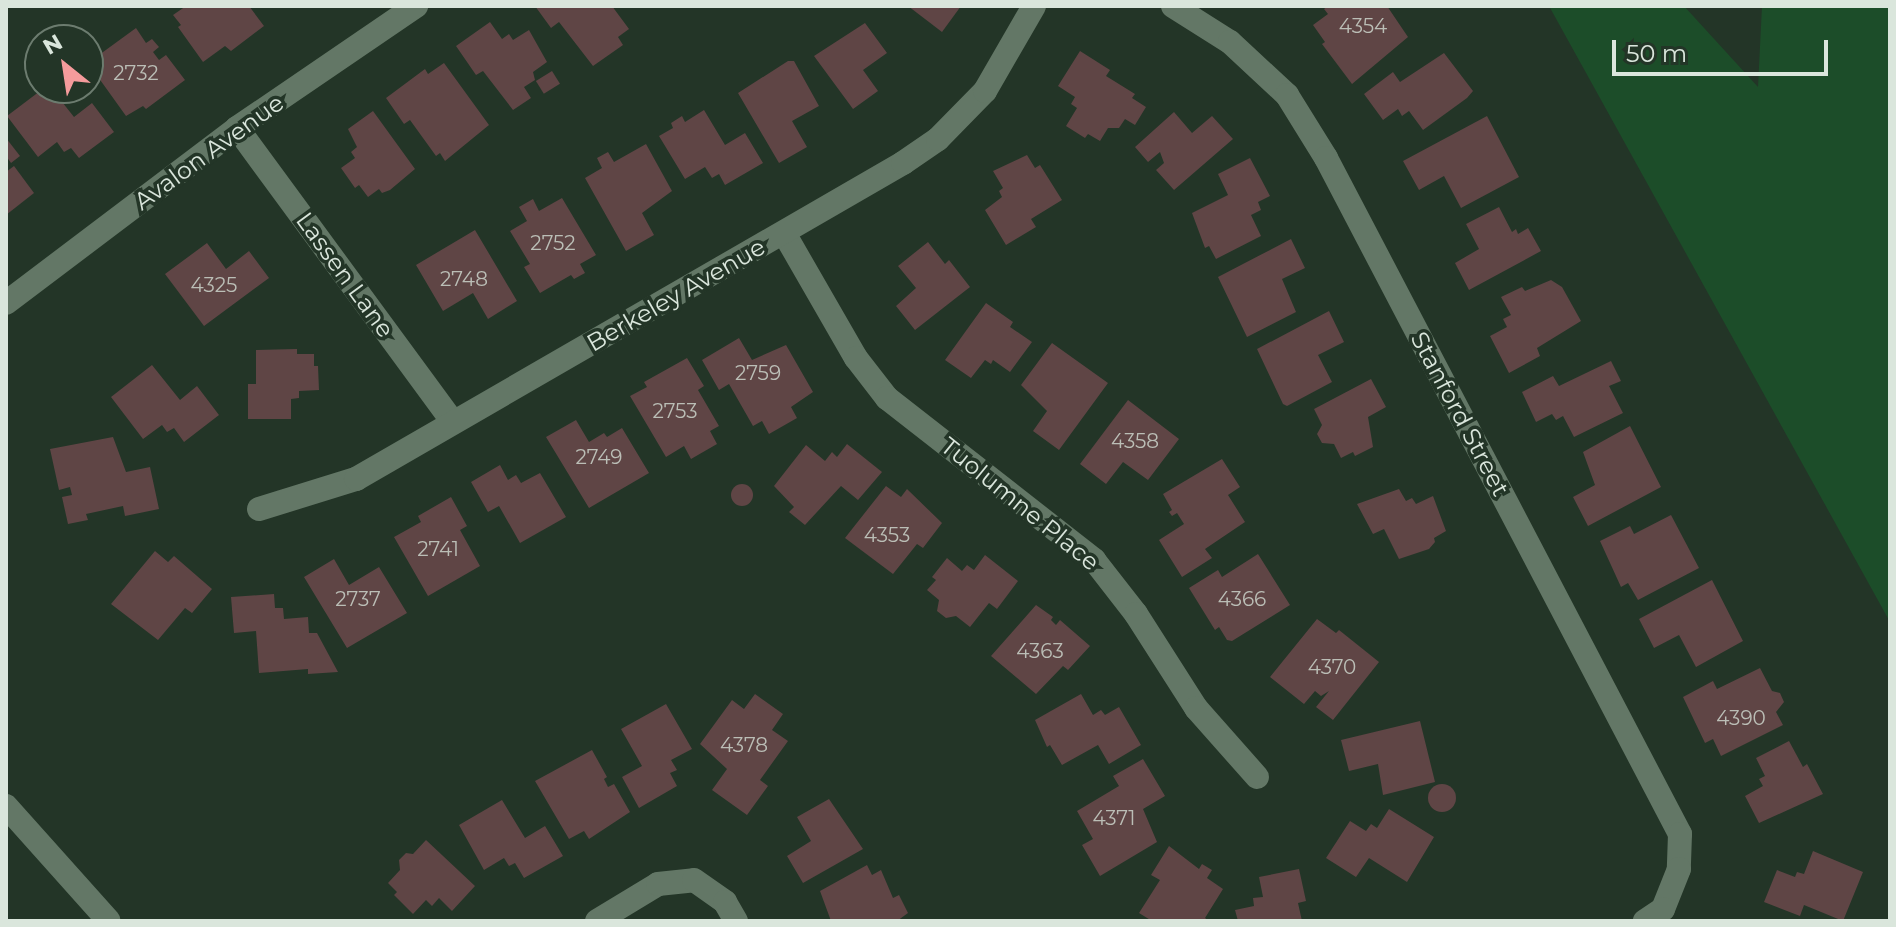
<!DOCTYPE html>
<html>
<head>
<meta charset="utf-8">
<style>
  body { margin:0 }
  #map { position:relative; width:1896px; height:927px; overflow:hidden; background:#233527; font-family:Montserrat,sans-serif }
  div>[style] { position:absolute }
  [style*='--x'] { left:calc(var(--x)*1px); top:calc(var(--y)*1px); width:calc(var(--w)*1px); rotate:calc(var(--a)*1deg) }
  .green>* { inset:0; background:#1c4d29 }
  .building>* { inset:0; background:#5f4545; transform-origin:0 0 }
  .round { border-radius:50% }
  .minor>* { height:24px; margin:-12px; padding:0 12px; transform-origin:12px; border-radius:12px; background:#637766 }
  .secondary>* { height:24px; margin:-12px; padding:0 12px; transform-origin:12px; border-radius:12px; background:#637766 }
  span { translate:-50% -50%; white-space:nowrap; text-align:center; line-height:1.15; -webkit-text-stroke:7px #233527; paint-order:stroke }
  .number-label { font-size:20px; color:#bbbeb6 }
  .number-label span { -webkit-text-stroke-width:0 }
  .street-label { font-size:24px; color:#dae6dc }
  .frame { position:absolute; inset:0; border:8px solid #dae6dc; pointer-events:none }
  .north { position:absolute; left:24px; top:24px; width:80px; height:80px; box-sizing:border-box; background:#233527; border:2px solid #6c7c6f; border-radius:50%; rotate:330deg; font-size:22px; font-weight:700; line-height:32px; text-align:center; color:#dae6dc }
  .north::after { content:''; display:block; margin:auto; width:28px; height:36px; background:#f59b9c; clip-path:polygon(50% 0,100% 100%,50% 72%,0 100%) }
  .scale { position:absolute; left:1612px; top:40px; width:216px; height:36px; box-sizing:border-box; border:4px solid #dae6dc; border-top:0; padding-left:10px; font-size:24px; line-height:28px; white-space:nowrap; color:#dae6dc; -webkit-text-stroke:6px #233527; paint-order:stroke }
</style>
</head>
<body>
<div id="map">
  <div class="green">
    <div style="clip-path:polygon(1549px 6px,1684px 6px,1758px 87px,1762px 6px,1890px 6px,1890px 622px)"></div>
  </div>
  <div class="building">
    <div style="clip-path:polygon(186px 6px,249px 6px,264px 26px,231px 51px,225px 46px,203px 62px,178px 27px,181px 25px,173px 15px)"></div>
    <div style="clip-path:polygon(535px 6px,612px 6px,629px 29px,618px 37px,623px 45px,593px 66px,559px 22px,551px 28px)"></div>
    <div style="clip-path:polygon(908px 6px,961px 6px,942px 32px)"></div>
    <div style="clip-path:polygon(1328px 6px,1387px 6px,1408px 37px,1352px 84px,1322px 44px,1325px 42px,1313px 25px,1328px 14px,1324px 9px)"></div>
    <div style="clip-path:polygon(490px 22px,502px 39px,509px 34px,513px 40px,529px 30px,547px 62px,533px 72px,535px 80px,524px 87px,531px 98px,513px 110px,483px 71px,476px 75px,456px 46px)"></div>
    <div style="clip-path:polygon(865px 23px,887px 53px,863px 70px,878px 91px,853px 109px,814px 56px)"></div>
    <div style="clip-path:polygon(136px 28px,146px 43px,152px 39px,159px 47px,153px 52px,159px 60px,166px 55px,185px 80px,146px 109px,143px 106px,126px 116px,88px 63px)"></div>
    <div style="clip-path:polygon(1080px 51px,1110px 70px,1106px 76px,1135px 94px,1132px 98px,1146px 107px,1135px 125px,1125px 119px,1119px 128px,1108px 128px,1100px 141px,1088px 134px,1085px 138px,1066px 126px,1077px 108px,1071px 104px,1075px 97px,1058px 86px)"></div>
    <div style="clip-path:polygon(1444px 53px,1473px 91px,1467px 98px,1423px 130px,1409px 111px,1402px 116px,1398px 109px,1383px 120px,1364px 94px,1393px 72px,1400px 82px)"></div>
    <div style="clip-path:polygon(788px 61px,794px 61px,819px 106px,792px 121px,807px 147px,779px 163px,738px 93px)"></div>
    <div style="clip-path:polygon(444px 63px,489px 125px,445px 161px,440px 153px,436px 156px,410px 120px,404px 124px,386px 98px,425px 69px,428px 74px)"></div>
    <div style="left:552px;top:71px;width:15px;height:19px;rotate:58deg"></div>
    <div style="clip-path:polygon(44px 88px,51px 88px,74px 117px,92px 103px,114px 132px,79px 158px,71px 148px,64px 152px,57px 142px,38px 157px,7px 116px)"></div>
    <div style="clip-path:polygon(704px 110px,725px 145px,745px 133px,763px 163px,725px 185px,719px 174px,712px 178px,705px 167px,685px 179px,659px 136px,673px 128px,671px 123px,682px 116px,685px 122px)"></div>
    <div style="clip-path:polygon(373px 111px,415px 169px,390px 190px,382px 193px,379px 189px,368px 197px,359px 185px,355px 188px,341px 168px,355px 158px,351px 152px,357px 147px,348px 129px)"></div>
    <div style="clip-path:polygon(1174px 112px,1192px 133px,1212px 116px,1233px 139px,1174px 190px,1156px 170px,1164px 163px,1160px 152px,1148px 162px,1135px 147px)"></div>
    <div style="clip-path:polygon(1487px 116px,1519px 177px,1461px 208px,1444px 176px,1419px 190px,1403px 161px)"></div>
    <div style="clip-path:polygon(6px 138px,20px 156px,11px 163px,6px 156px)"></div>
    <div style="clip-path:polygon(646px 144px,672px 191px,642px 213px,654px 235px,626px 251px,585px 178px,602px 168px,597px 158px,608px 152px,614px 162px)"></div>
    <div style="clip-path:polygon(1027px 155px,1035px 168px,1040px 165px,1062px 200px,1031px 219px,1036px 227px,1006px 245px,985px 210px,1002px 197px,999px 191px,1003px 188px,993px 171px)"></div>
    <div style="clip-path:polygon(1250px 158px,1270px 196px,1258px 202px,1261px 210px,1251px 215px,1261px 236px,1216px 259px,1209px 246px,1205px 248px,1192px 213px,1228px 195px,1218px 174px)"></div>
    <div style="clip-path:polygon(14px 166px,34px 193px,6px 215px,6px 172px)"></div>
    <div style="clip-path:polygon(562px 198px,596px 255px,580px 264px,585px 273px,574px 279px,571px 275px,540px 293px,524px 267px,530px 264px,510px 231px,527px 221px,519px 207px,533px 199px,539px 211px)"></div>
    <div style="clip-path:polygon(1499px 207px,1512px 232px,1516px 229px,1518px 234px,1528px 228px,1541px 251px,1469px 290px,1455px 263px,1479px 249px,1466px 224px)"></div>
    <div style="clip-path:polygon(475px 230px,517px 301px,488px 319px,473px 293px,443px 311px,416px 265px)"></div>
    <div style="clip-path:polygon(1291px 239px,1305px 268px,1282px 279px,1296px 312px,1247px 337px,1218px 277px)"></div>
    <div style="clip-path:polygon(928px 242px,945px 264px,949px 260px,970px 287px,915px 330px,896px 306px,916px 288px,898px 266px)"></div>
    <div style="clip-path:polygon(207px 243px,226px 269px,249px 251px,269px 278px,204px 326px,165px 274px)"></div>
    <div style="clip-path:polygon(1551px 280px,1562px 287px,1581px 321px,1537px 348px,1540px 356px,1509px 373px,1490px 336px,1507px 327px,1503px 319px,1511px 315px,1501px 297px,1522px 287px,1525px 291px)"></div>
    <div style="clip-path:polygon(986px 303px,1013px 322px,1010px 327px,1032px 342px,1010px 372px,993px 360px,991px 364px,985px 360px,971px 378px,945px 360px)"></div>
    <div style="clip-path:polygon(1329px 311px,1344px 342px,1318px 355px,1332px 382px,1287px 406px,1283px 404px,1257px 349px)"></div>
    <div style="clip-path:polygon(739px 338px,752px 360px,786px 345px,813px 392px,791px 407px,797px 418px,769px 434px,762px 421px,753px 426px,729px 384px,719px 390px,702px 360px)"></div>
    <div style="clip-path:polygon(1052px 343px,1108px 383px,1059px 450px,1033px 431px,1047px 411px,1021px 385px)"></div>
    <div style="clip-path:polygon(297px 349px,297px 354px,314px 354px,314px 366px,318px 366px,319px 390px,299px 391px,299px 398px,291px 399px,291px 419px,248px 419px,248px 384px,256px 384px,256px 350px)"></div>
    <div style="clip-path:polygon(687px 358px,704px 386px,698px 390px,719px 426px,710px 431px,717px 444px,691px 459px,684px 446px,666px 457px,630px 396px,647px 387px,644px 382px)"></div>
    <div style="clip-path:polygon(1611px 361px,1621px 381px,1609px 386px,1623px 413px,1574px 437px,1563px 416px,1556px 420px,1552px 414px,1536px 422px,1522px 392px,1553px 376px,1559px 386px)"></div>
    <div style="clip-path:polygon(152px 365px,180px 400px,197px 386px,219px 415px,184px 442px,174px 428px,167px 432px,162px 425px,143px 439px,111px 397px)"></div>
    <div style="clip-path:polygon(1371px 379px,1386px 407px,1368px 417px,1373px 447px,1355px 456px,1353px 452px,1341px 458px,1334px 444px,1322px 443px,1317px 434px,1322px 425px,1314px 409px)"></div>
    <div style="clip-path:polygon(1128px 400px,1179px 439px,1148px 480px,1123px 462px,1106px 484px,1080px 464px)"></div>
    <div style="clip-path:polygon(576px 420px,589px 442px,604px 433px,607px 437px,622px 428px,649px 473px,589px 508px,546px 437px)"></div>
    <div style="clip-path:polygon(1630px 426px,1661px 487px,1588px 526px,1573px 497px,1595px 485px,1583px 452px)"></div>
    <div style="clip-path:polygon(113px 437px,126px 472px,150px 467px,159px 509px,125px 516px,123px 506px,86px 514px,88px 520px,68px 524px,62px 497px,72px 495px,70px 487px,59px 490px,50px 449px)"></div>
    <div style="clip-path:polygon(847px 444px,882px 472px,858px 500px,841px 486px,805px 525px,789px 512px,794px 507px,774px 486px,806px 445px,825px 461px,832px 452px,837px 457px)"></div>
    <div style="clip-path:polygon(1222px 459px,1240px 487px,1228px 495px,1245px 522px,1205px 549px,1212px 558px,1182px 577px,1159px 540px,1184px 524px,1177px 513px,1172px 516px,1169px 512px,1172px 510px,1163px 494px)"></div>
    <div style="clip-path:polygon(500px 465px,508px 480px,516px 475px,521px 483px,540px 473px,566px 517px,520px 543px,499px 506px,488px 512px,471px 482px)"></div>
    <div class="round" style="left:731px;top:484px;width:22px;height:22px"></div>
    <div style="clip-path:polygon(886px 486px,901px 497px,907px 489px,942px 523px,923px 548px,917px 544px,893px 574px,845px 538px)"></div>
    <div style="clip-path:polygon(1399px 489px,1406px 501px,1412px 498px,1416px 504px,1433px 496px,1446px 531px,1434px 538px,1435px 542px,1429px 549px,1399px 559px,1384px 529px,1373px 534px,1357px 504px)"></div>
    <div style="clip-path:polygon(451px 497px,467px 526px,460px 530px,480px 566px,428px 596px,394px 537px,421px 522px,418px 516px)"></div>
    <div style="clip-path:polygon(1671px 515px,1699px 568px,1638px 600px,1628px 583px,1621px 587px,1600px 541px,1630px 526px,1634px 534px)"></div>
    <div style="clip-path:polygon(155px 551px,168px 562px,174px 556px,212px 589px,192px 613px,185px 608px,158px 640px,111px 604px)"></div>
    <div style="clip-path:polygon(1258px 554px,1290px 605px,1232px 641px,1227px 640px,1219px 627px,1215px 630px,1189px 588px,1218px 570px,1222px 577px)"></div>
    <div style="clip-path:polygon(985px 555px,1018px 581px,997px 609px,989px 603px,970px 627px,956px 616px,946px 618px,937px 611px,939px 600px,927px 590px,936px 580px,932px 577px,947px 558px,962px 571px,967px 565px,974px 570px)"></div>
    <div style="clip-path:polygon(334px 559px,349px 585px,379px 567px,407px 613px,347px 648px,304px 577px)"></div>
    <div style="clip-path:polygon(1712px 580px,1743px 641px,1696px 667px,1679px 635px,1654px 648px,1639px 619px)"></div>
    <div style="clip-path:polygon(274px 594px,275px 608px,283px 608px,284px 619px,308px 617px,309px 633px,317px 633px,338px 672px,308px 674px,308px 669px,259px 673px,256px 631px,234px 633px,231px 597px)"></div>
    <div style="clip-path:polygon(1036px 605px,1053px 617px,1051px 620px,1056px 625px,1060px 620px,1090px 646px,1068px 670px,1063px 666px,1036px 694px,991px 656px)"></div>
    <div style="clip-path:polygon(1317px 619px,1336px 633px,1339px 630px,1379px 662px,1333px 720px,1316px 707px,1329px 691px,1321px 696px,1315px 691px,1304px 704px,1270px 677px)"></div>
    <div style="clip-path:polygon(1760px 668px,1772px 691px,1780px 693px,1784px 702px,1776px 712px,1783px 725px,1721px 756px,1713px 739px,1705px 743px,1683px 697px,1713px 681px,1717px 689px)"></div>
    <div style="clip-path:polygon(755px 694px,783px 714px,772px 730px,788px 741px,760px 780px,768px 786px,747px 815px,712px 790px,727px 769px,700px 744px,732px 700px,744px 709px)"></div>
    <div style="clip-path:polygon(1081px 694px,1093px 715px,1101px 710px,1105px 715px,1119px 707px,1141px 745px,1109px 764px,1098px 745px,1062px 765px,1050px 745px,1047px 747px,1035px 720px)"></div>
    <div style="clip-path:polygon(666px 704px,692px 749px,671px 760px,677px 770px,670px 773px,677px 786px,639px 808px,622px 777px,642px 766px,621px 729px)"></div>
    <div style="clip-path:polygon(1420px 721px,1435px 782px,1383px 795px,1378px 764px,1349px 771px,1341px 740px)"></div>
    <div style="clip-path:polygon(1789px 741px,1803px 767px,1807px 764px,1823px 794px,1759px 823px,1745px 796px,1763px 786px,1759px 779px,1765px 776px,1756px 758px)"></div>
    <div style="clip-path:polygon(592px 750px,607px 777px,604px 779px,608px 787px,614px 784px,630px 812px,589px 839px,584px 831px,569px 839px,535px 781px)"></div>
    <div style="clip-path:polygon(1143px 759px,1165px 796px,1143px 809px,1157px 842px,1100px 876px,1082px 845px,1093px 839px,1077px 811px,1119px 786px,1113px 776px)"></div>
    <div class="round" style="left:1428px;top:784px;width:28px;height:28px"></div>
    <div style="clip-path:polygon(829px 799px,863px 849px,803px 883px,787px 856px,811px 841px,797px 817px)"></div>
    <div style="clip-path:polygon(502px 800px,525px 838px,545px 826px,563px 856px,524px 878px,515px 863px,509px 866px,504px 858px,484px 870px,459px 825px)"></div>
    <div style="clip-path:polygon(1389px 809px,1434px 837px,1407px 882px,1369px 858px,1356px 877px,1326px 858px,1350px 821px,1366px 831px,1371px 824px,1377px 828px)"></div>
    <div style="clip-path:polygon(426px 840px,475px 886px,452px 911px,439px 898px,432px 906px,426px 900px,413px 914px,394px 895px,397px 892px,388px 883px,400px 870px,399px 860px,406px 853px,413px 854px)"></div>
    <div style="clip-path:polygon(1169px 846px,1199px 869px,1202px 864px,1212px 870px,1207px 878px,1223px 889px,1205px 918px,1209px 921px,1152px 921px,1139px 913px,1160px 880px,1151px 875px)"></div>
    <div style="clip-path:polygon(1813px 851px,1863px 872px,1843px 921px,1804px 905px,1800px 916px,1764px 902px,1777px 870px,1795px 877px,1797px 872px,1804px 874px)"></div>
    <div style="clip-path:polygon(867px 865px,872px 875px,881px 870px,893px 898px,899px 895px,908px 913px,897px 921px,831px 921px,820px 891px)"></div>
    <div style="clip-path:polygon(1299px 869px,1306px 901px,1298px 903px,1302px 921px,1238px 921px,1235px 910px,1254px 906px,1253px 898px,1263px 897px,1259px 877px)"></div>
  </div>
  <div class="minor">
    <div style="--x:1173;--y:6;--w:67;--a:32.3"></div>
    <div style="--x:1230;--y:42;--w:78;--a:42.9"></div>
    <div style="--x:1287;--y:95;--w:74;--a:58.2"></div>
    <div style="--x:1326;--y:158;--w:763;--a:62.36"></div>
    <div style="--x:1680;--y:834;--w:35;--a:92"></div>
    <div style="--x:1679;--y:869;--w:43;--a:111.8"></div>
    <div style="--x:1663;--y:909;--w:22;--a:146"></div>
    <div style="--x:237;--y:128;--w:363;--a:53.7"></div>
    <div style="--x:784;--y:233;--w:144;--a:60.1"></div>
    <div style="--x:856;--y:358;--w:51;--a:52.2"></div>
    <div style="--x:887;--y:398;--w:263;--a:38"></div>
    <div style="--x:1094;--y:560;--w:68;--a:52.1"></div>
    <div style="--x:1136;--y:614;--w:112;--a:57.4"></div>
    <div style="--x:1196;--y:708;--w:92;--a:48.5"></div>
    <div style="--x:6;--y:303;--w:290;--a:-37.1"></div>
    <div style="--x:237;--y:128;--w:217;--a:-34.3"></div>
    <div style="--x:259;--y:509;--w:102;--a:-17.2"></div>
    <div style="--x:356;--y:479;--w:632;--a:-30.01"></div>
    <div style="--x:903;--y:163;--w:42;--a:-34.4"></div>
    <div style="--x:938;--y:139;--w:67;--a:-45.6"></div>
    <div style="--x:985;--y:91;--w:98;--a:-60"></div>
    <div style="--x:597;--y:921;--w:71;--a:-31.2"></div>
    <div style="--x:658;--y:884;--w:36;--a:-6"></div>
    <div style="--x:694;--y:880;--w:38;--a:35"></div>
    <div style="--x:725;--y:902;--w:22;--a:60"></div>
  </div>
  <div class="secondary">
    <div style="--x:6;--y:806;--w:154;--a:48.2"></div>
  </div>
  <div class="number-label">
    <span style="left:1363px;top:26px">4354</span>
    <span style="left:136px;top:73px">2732</span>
    <span style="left:553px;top:243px">2752</span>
    <span style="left:464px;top:279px">2748</span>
    <span style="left:214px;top:285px">4325</span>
    <span style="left:758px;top:373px">2759</span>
    <span style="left:675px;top:411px">2753</span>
    <span style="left:1135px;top:441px">4358</span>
    <span style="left:599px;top:457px">2749</span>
    <span style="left:887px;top:535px">4353</span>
    <span style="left:438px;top:549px">2741</span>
    <span style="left:358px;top:599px">2737</span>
    <span style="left:1242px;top:599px">4366</span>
    <span style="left:1040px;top:651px">4363</span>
    <span style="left:1332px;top:667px">4370</span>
    <span style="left:1741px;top:718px">4390</span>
    <span style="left:744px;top:745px">4378</span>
    <span style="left:1114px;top:818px">4371</span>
  </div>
  <div class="street-label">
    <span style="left:209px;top:152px;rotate:-36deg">Avalon Avenue</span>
    <span style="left:345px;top:275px;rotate:54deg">Lassen Lane</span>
    <span style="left:676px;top:295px;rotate:-30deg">Berkeley Avenue</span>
    <span style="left:1460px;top:414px;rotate:62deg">Stanford Street</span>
    <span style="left:1020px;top:504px;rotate:39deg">Tuolumne Place</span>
  </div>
  <div class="frame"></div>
  <div class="north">N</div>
  <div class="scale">50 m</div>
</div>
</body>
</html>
